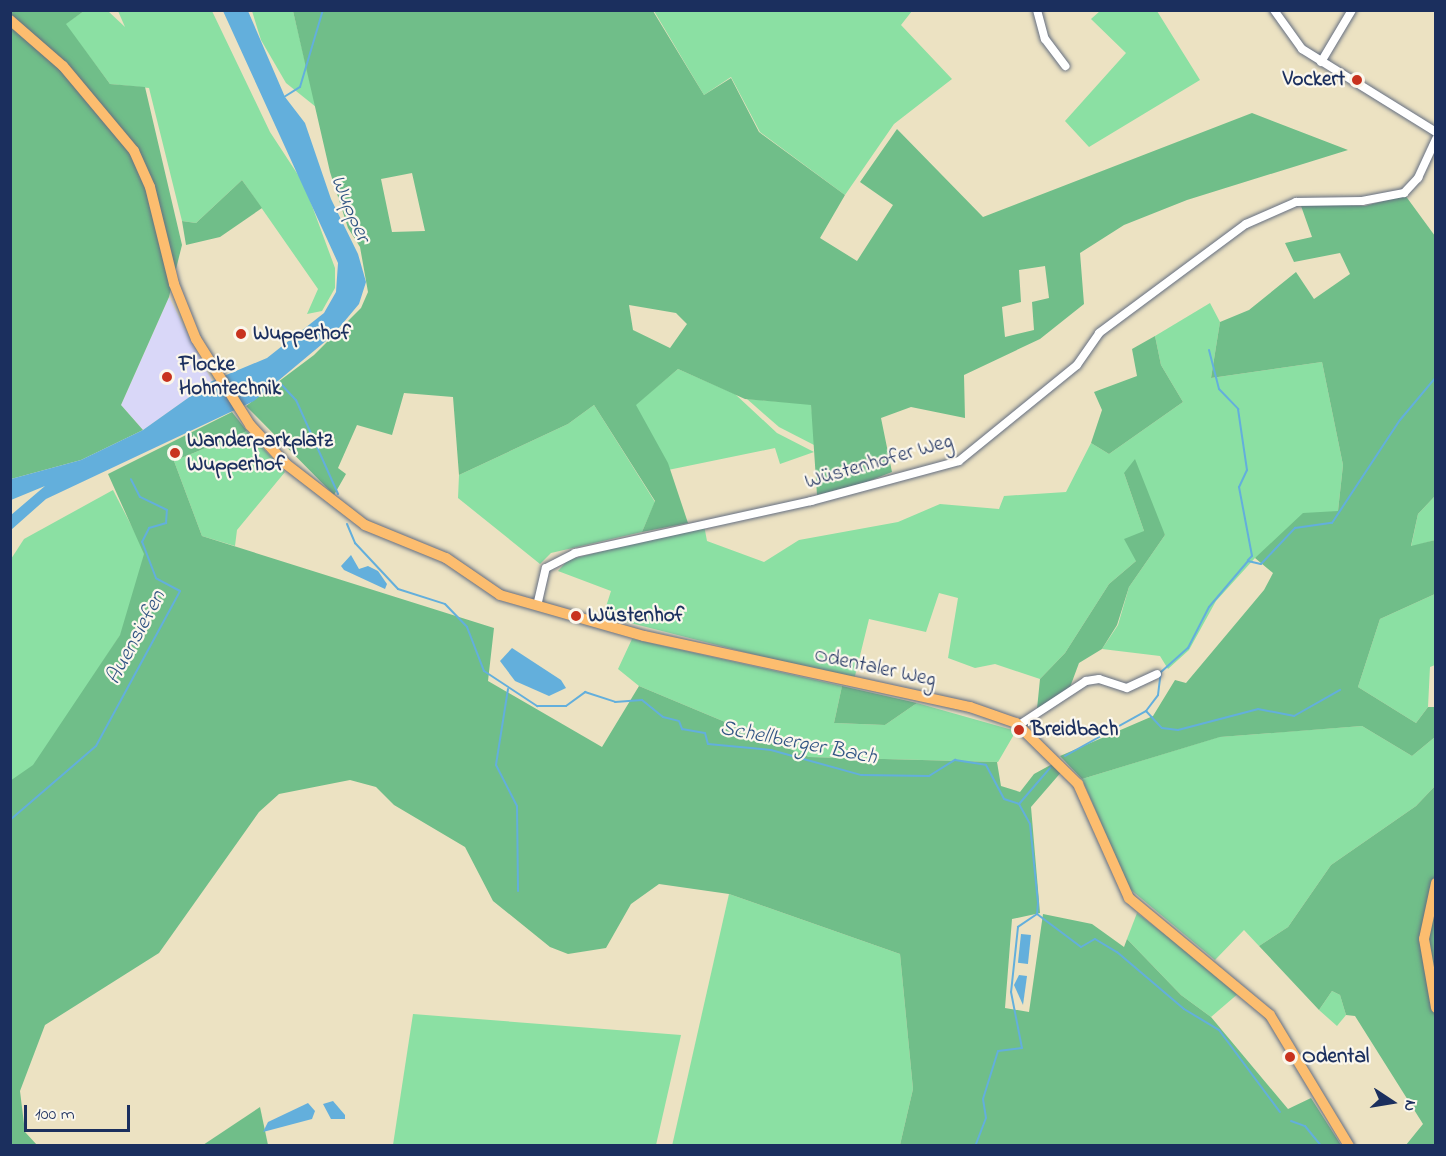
<!DOCTYPE html>
<html>
<head>
<meta charset="utf-8">
<style>
  body { margin:0 }
  #map { position:relative; width:1446px; height:1156px; overflow:hidden; background:#ece2c2; font-family:"Indie Flower",sans-serif }
  div>[style] { position:absolute }
  [style*='--x'] { left:calc(var(--x)*1px); top:calc(var(--y)*1px); width:calc(var(--w)*1px); rotate:calc(var(--a)*1deg) }
  .built>* { inset:0; background:#d9d7f8 }
  .green>* { inset:0; background:#8be0a3 }
  .forest>* { inset:0; background:#70be89 }
  .water>* { inset:0; background:#63afdc; transform-origin:0 0 }
  .stream>* { height:2px; margin:-1px; padding:0 1px; transform-origin:1px; border-radius:1px; background:#63afdc }
  .roads { filter:drop-shadow(0 0 2px #646e81) drop-shadow(0 0 2px #646e81) }
  .minor>* { height:8px; margin:-4px; padding:0 4px; transform-origin:4px; border-radius:4px; background:#fff }
  .major>* { height:10px; margin:-5px; padding:0 5px; transform-origin:5px; border-radius:5px; background:#fcbd6f }
  .dots>* { width:16px; height:16px; translate:-50% -50%; box-sizing:border-box; border:3px solid #fbf7ec; border-radius:50% }
  span { translate:-50% -50%; white-space:nowrap; text-align:center; line-height:1.15; -webkit-text-stroke:4.5px #fbf7ec; paint-order:stroke }
  .poi-label { font-size:21px; color:#1b2f5e; font-weight:700 }
  .right { translate:-100% -50%; text-align:right }
  .left { translate:0 -50%; text-align:left }
  .street-label { font-size:21px; color:#1b2f5e }
  .water-label { font-size:22px; color:#315584; font-style:italic }
  .frame { position:absolute; inset:0; border:12px solid #1b2f5e; pointer-events:none }
  .north { position:absolute; left:1362px; top:1072px; width:60px; height:60px; -webkit-text-stroke:4px #fbf7ec; paint-order:stroke; rotate:102deg; font-size:16px; font-weight:700; line-height:24px; text-align:center; color:#1b2f5e }
  .north::after { content:''; display:block; margin:auto; width:21px; height:27px; background:#1b2f5e; clip-path:polygon(50% 0,100% 100%,50% 72%,0 100%) }
  .scale { position:absolute; left:24px; top:1105px; width:106px; height:27px; box-sizing:border-box; border:3px solid #1b2f5e; border-top:0; padding-left:8px; font-size:18px; line-height:21px; white-space:nowrap; color:#1b2f5e; -webkit-text-stroke:4px #fbf7ec; paint-order:stroke }
</style>
</head>
<body>
<div id="map">
  <div class="built">
    <div style="clip-path:polygon(169px 297px,212px 381px,143px 430px,121px 405px)"></div>
  </div>
  <div class="green">
    <div style="clip-path:polygon(84px 11px,108px 11px,125px 27px,118px 11px,212px 11px,270px 132px,304px 184px,335px 268px,335px 288px,322px 311px,307px 314px,318px 289px,242px 180px,196px 223px,182px 221px,149px 88px,110px 84px,65px 24px)"></div>
    <div style="clip-path:polygon(252px 11px,293px 11px,316px 107px,286px 83px,261px 40px)"></div>
    <div style="clip-path:polygon(654px 11px,912px 11px,901px 25px,952px 79px,894px 124px,845px 195px,760px 132px,731px 77px,704px 95px)"></div>
    <div style="clip-path:polygon(1100px 11px,1157px 11px,1200px 80px,1089px 147px,1065px 121px,1126px 53px,1091px 19px)"></div>
    <div style="clip-path:polygon(1210px 303px,1220px 322px,1211px 378px,1322px 362px,1343px 465px,1338px 511px,1255px 558px,1216px 601px,1189px 650px,1168px 669px,1160px 656px,1102px 649px,1118px 625px,1129px 587px,1165px 535px,1124px 473px,1144px 531px,1136px 561px,1109px 584px,1065px 653px,1040px 679px,995px 664px,975px 668px,948px 658px,958px 598px,939px 593px,926px 632px,869px 619px,854px 680px,603px 616px,611px 591px,558px 571px,568px 560px,704px 525px,707px 541px,764px 562px,799px 540px,898px 522px,940px 504px,999px 509px,1004px 496px,1066px 492px,1091px 443px,1109px 454px,1183px 402px,1161px 365px,1155px 336px)"></div>
    <div style="clip-path:polygon(678px 369px,735px 394px,777px 433px,814px 452px,780px 464px,775px 448px,668px 470px,635px 405px)"></div>
    <div style="clip-path:polygon(747px 399px,811px 404px,816px 446px,779px 427px)"></div>
    <div style="clip-path:polygon(594px 405px,655px 502px,642px 532px,551px 553px,540px 564px,458px 498px,459px 475px,568px 424px)"></div>
    <div style="clip-path:polygon(247px 431px,285px 472px,237px 530px,235px 546px,202px 536px,174px 461px)"></div>
    <div style="clip-path:polygon(113px 490px,146px 554px,121px 634px,34px 767px,11px 783px,11px 559px,24px 539px)"></div>
    <div style="clip-path:polygon(1435px 496px,1435px 540px,1411px 547px,1418px 514px)"></div>
    <div style="clip-path:polygon(1435px 594px,1435px 665px,1430px 667px,1428px 707px,1416px 723px,1358px 687px,1380px 619px)"></div>
    <div style="clip-path:polygon(632px 639px,842px 686px,834px 723px,885px 725px,917px 703px,1016px 731px,998px 762px,809px 757px,639px 686px,618px 669px)"></div>
    <div style="clip-path:polygon(1362px 726px,1412px 756px,1435px 737px,1435px 786px,1416px 806px,1331px 865px,1288px 927px,1259px 946px,1244px 930px,1215px 960px,1130px 889px,1082px 779px,1219px 737px)"></div>
    <div style="clip-path:polygon(729px 894px,900px 954px,913px 1089px,900px 1145px,672px 1146px)"></div>
    <div style="clip-path:polygon(1137px 913px,1240px 992px,1211px 1017px,1181px 995px,1127px 939px)"></div>
    <div style="clip-path:polygon(1332px 991px,1340px 995px,1346px 1015px,1337px 1026px,1319px 1010px)"></div>
    <div style="clip-path:polygon(413px 1014px,681px 1035px,656px 1145px,393px 1145px)"></div>
  </div>
  <div class="forest">
    <div style="clip-path:polygon(10px 11px,84px 11px,66px 24px,110px 84px,145px 87px,182px 245px,169px 297px,121px 405px,143px 430px,81px 460px,11px 479px)"></div>
    <div style="clip-path:polygon(evenodd,293px 11px,653px 11px,704px 95px,731px 78px,759px 132px,845px 195px,820px 238px,857px 261px,893px 205px,860px 182px,897px 129px,983px 217px,1252px 113px,1348px 150px,1187px 200px,1124px 225px,1080px 253px,1084px 304px,1040px 339px,964px 375px,965px 418px,911px 407px,881px 418px,892px 472px,864px 483px,817px 495px,811px 405px,745px 399px,678px 369px,636px 405px,668px 463px,688px 523px,642px 532px,655px 501px,594px 405px,568px 424px,459px 475px,453px 397px,404px 393px,392px 435px,357px 425px,338px 468px,346px 474px,334px 495px,246px 406px,314px 355px,361px 308px,368px 292px,360px 247px,348px 228px,330px 172px,293px 11px,412px 173px,425px 231px,392px 232px,381px 179px,412px 173px,293px 11px,1045px 266px,1049px 298px,1032px 302px,1034px 330px,1005px 337px,1002px 307px,1021px 302px,1019px 270px,1045px 266px,293px 11px,629px 305px,676px 313px,687px 324px,670px 348px,633px 330px,629px 305px)"></div>
    <div style="clip-path:polygon(242px 180px,262px 208px,220px 237px,186px 245px,182px 221px,196px 223px)"></div>
    <div style="clip-path:polygon(1405px 195px,1435px 236px,1435px 496px,1418px 514px,1411px 546px,1435px 540px,1435px 594px,1380px 619px,1358px 687px,1416px 723px,1428px 707px,1435px 707px,1435px 737px,1412px 756px,1362px 726px,1220px 737px,1082px 779px,1060px 756px,1153px 716px,1175px 680px,1186px 683px,1264px 590px,1273px 573px,1255px 558px,1303px 513px,1338px 511px,1343px 465px,1322px 362px,1211px 378px,1220px 322px,1249px 310px,1296px 272px,1314px 299px,1350px 274px,1340px 253px,1294px 262px,1285px 243px,1312px 237px,1300px 203px,1365px 206px)"></div>
    <div style="clip-path:polygon(1155px 336px,1161px 365px,1183px 402px,1109px 454px,1091px 443px,1102px 410px,1094px 392px,1137px 376px,1132px 349px)"></div>
    <div style="clip-path:polygon(232px 412px,247px 431px,174px 461px,202px 536px,494px 628px,488px 681px,602px 747px,639px 686px,809px 757px,997px 762px,1001px 786px,1020px 792px,1034px 774px,1056px 762px,1063px 770px,1031px 807px,1040px 913px,1012px 919px,1005px 1008px,1029px 1012px,1043px 914px,1092px 924px,1124px 947px,1127px 939px,1181px 995px,1211px 1017px,1288px 1109px,1311px 1098px,1341px 1145px,900px 1145px,913px 1089px,900px 954px,729px 894px,659px 884px,631px 904px,606px 948px,568px 954px,550px 947px,493px 901px,465px 847px,394px 805px,376px 787px,350px 780px,279px 794px,259px 812px,159px 953px,45px 1025px,20px 1091px,25px 1132px,37px 1145px,11px 1145px,10px 781px,33px 765px,120px 635px,144px 554px,108px 474px)"></div>
    <div style="clip-path:polygon(1135px 459px,1165px 535px,1129px 587px,1117px 625px,1102px 649px,1079px 663px,1069px 690px,1037px 709px,1040px 679px,1065px 653px,1109px 584px,1136px 561px,1124px 539px,1144px 531px,1124px 473px)"></div>
    <div style="clip-path:polygon(842px 686px,917px 703px,885px 725px,834px 723px)"></div>
    <div style="clip-path:polygon(1435px 786px,1435px 1145px,1406px 1145px,1423px 1124px,1355px 1016px,1346px 1015px,1340px 995px,1332px 991px,1319px 1010px,1259px 946px,1288px 927px,1331px 865px,1416px 806px)"></div>
    <div style="clip-path:polygon(260px 1107px,268px 1145px,203px 1145px)"></div>
  </div>
  <div class="water">
    <div style="clip-path:polygon(223px 11px,248px 11px,285px 97px,305px 123px,331px 199px,358px 254px,366px 282px,359px 304px,333px 335px,254px 401px,46px 499px,11px 530px,11px 515px,45px 486px,11px 500px,11px 479px,81px 460px,143px 430px,212px 381px,267px 358px,324px 313px,336px 292px,338px 263px)"></div>
    <div style="clip-path:polygon(351px 555px,359px 569px,368px 566px,378px 571px,387px 584px,385px 589px,344px 570px,341px 566px)"></div>
    <div style="clip-path:polygon(512px 648px,561px 680px,566px 688px,549px 696px,515px 681px,500px 661px)"></div>
    <div style="left:1021px;top:934px;width:10px;height:29px;rotate:6deg"></div>
    <div style="clip-path:polygon(1019px 975px,1027px 976px,1023px 1005px,1014px 985px)"></div>
    <div style="clip-path:polygon(333px 1101px,345px 1115px,345px 1119px,331px 1119px,323px 1104px)"></div>
    <div style="clip-path:polygon(308px 1103px,315px 1111px,312px 1119px,263px 1132px,268px 1122px)"></div>
  </div>
  <div class="stream">
    <div style="--x:284;--y:97;--w:19;--a:-32"></div>
    <div style="--x:300;--y:87;--w:80;--a:-73.4"></div>
    <div style="--x:1209;--y:350;--w:40;--a:75.6"></div>
    <div style="--x:1219;--y:389;--w:28;--a:46"></div>
    <div style="--x:1238;--y:409;--w:62;--a:81.6"></div>
    <div style="--x:1247;--y:470;--w:19;--a:115"></div>
    <div style="--x:1239;--y:487;--w:70;--a:79.3"></div>
    <div style="--x:1252;--y:556;--w:6;--a:135"></div>
    <div style="--x:279;--y:382;--w:25;--a:47"></div>
    <div style="--x:296;--y:400;--w:103;--a:65.9"></div>
    <div style="--x:347;--y:524;--w:21;--a:67"></div>
    <div style="--x:355;--y:543;--w:63;--a:46.9"></div>
    <div style="--x:398;--y:589;--w:49;--a:17.7"></div>
    <div style="--x:445;--y:604;--w:32;--a:46"></div>
    <div style="--x:467;--y:627;--w:47;--a:68.9"></div>
    <div style="--x:484;--y:671;--w:64;--a:33.4"></div>
    <div style="--x:537;--y:706;--w:29;--a:0"></div>
    <div style="--x:566;--y:706;--w:24;--a:-36"></div>
    <div style="--x:585;--y:692;--w:32;--a:18"></div>
    <div style="--x:615;--y:702;--w:27;--a:-4"></div>
    <div style="--x:642;--y:700;--w:27;--a:39"></div>
    <div style="--x:663;--y:717;--w:16;--a:14"></div>
    <div style="--x:679;--y:721;--w:9;--a:69"></div>
    <div style="--x:682;--y:729;--w:23;--a:10"></div>
    <div style="--x:705;--y:733;--w:11;--a:75"></div>
    <div style="--x:708;--y:744;--w:63;--a:5.4"></div>
    <div style="--x:771;--y:750;--w:93;--a:15.5"></div>
    <div style="--x:861;--y:775;--w:68;--a:0.8"></div>
    <div style="--x:929;--y:776;--w:31;--a:-32"></div>
    <div style="--x:955;--y:760;--w:31;--a:9"></div>
    <div style="--x:986;--y:765;--w:38;--a:62"></div>
    <div style="--x:1004;--y:799;--w:16;--a:18"></div>
    <div style="--x:1019;--y:804;--w:23;--a:61"></div>
    <div style="--x:1030;--y:824;--w:79;--a:84.2"></div>
    <div style="--x:1038;--y:903;--w:11;--a:95"></div>
    <div style="--x:1037;--y:914;--w:23;--a:146"></div>
    <div style="--x:1018;--y:927;--w:65;--a:96.1"></div>
    <div style="--x:1011;--y:992;--w:57;--a:78.9"></div>
    <div style="--x:1022;--y:1048;--w:24;--a:173"></div>
    <div style="--x:998;--y:1051;--w:50;--a:107.4"></div>
    <div style="--x:983;--y:1099;--w:19;--a:81"></div>
    <div style="--x:986;--y:1118;--w:30;--a:111"></div>
    <div style="--x:508;--y:689;--w:77;--a:99"></div>
    <div style="--x:496;--y:765;--w:46;--a:62.9"></div>
    <div style="--x:517;--y:806;--w:85;--a:89.3"></div>
    <div style="--x:1146;--y:711;--w:23;--a:47"></div>
    <div style="--x:1162;--y:728;--w:16;--a:7"></div>
    <div style="--x:1178;--y:730;--w:83;--a:-14.7"></div>
    <div style="--x:1258;--y:709;--w:37;--a:11"></div>
    <div style="--x:1294;--y:716;--w:53;--a:-29.5"></div>
    <div style="--x:1065;--y:756;--w:93;--a:-29.1"></div>
    <div style="--x:1146;--y:711;--w:20;--a:-53"></div>
    <div style="--x:1158;--y:695;--w:23;--a:-83"></div>
    <div style="--x:1161;--y:672;--w:36;--a:-42"></div>
    <div style="--x:1188;--y:648;--w:46;--a:-62.9"></div>
    <div style="--x:1209;--y:607;--w:60;--a:-49.7"></div>
    <div style="--x:1248;--y:561;--w:13;--a:13"></div>
    <div style="--x:1261;--y:564;--w:50;--a:-46.6"></div>
    <div style="--x:1295;--y:528;--w:37;--a:-8"></div>
    <div style="--x:1332;--y:523;--w:123;--a:-56.6"></div>
    <div style="--x:1400;--y:420;--w:56;--a:-50.1"></div>
    <div style="--x:1019;--y:804;--w:48;--a:-49.3"></div>
    <div style="--x:10;--y:820;--w:113;--a:-40.7"></div>
    <div style="--x:96;--y:746;--w:176;--a:-61.5"></div>
    <div style="--x:180;--y:591;--w:27;--a:-152"></div>
    <div style="--x:156;--y:578;--w:39;--a:-111"></div>
    <div style="--x:142;--y:542;--w:16;--a:-63"></div>
    <div style="--x:149;--y:528;--w:18;--a:-16"></div>
    <div style="--x:166;--y:523;--w:13;--a:-86"></div>
    <div style="--x:167;--y:510;--w:30;--a:-154"></div>
    <div style="--x:140;--y:497;--w:20;--a:-117"></div>
    <div style="--x:1037;--y:914;--w:55;--a:36.9"></div>
    <div style="--x:1081;--y:947;--w:16;--a:-30"></div>
    <div style="--x:1095;--y:939;--w:26;--a:31"></div>
    <div style="--x:1117;--y:952;--w:88;--a:40.4"></div>
    <div style="--x:1184;--y:1009;--w:41;--a:31"></div>
    <div style="--x:1219;--y:1030;--w:102;--a:53.4"></div>
    <div style="--x:1291;--y:1121;--w:15;--a:20"></div>
    <div style="--x:1305;--y:1126;--w:26;--a:51"></div>
  </div>
  <div class="roads">
    <div class="minor">
      <div style="--x:1037;--y:10;--w:30;--a:75"></div>
      <div style="--x:1045;--y:39;--w:34;--a:53"></div>
      <div style="--x:1274;--y:10;--w:48;--a:54.3"></div>
      <div style="--x:1302;--y:49;--w:158;--a:31.8"></div>
      <div style="--x:1321;--y:62;--w:61;--a:-59.2"></div>
      <div style="--x:537;--y:606;--w:39;--a:-77"></div>
      <div style="--x:546;--y:568;--w:33;--a:-27"></div>
      <div style="--x:575;--y:553;--w:242;--a:-12.4"></div>
      <div style="--x:811;--y:501;--w:153;--a:-15.1"></div>
      <div style="--x:959;--y:461;--w:152;--a:-39.1"></div>
      <div style="--x:1077;--y:365;--w:39;--a:-55"></div>
      <div style="--x:1099;--y:333;--w:183;--a:-36.6"></div>
      <div style="--x:1246;--y:224;--w:55;--a:-23.7"></div>
      <div style="--x:1296;--y:202;--w:66;--a:-0.9"></div>
      <div style="--x:1362;--y:201;--w:43;--a:-10.8"></div>
      <div style="--x:1404;--y:193;--w:21;--a:-47"></div>
      <div style="--x:1418;--y:178;--w:43;--a:-65.2"></div>
      <div style="--x:1019;--y:725;--w:80;--a:-33.3"></div>
      <div style="--x:1086;--y:681;--w:13;--a:-9"></div>
      <div style="--x:1099;--y:679;--w:29;--a:18"></div>
      <div style="--x:1127;--y:688;--w:33;--a:-25"></div>
    </div>
    <div class="major">
      <div style="--x:10;--y:20;--w:70;--a:41"></div>
      <div style="--x:63;--y:66;--w:111;--a:50.1"></div>
      <div style="--x:134;--y:151;--w:39;--a:66"></div>
      <div style="--x:150;--y:187;--w:100;--a:76.1"></div>
      <div style="--x:174;--y:284;--w:59;--a:68.2"></div>
      <div style="--x:196;--y:339;--w:102;--a:57.9"></div>
      <div style="--x:250;--y:425;--w:53;--a:47.3"></div>
      <div style="--x:286;--y:464;--w:100;--a:37.7"></div>
      <div style="--x:365;--y:525;--w:87;--a:22.2"></div>
      <div style="--x:446;--y:558;--w:65;--a:34.4"></div>
      <div style="--x:500;--y:595;--w:150;--a:15.9"></div>
      <div style="--x:644;--y:636;--w:334;--a:12.3"></div>
      <div style="--x:970;--y:707;--w:49;--a:19.2"></div>
      <div style="--x:1016;--y:723;--w:87;--a:44.5"></div>
      <div style="--x:1078;--y:784;--w:125;--a:65.9"></div>
      <div style="--x:1129;--y:898;--w:183;--a:39.7"></div>
      <div style="--x:1270;--y:1015;--w:153;--a:58.9"></div>
      <div style="--x:1436;--y:883;--w:57;--a:102.1"></div>
      <div style="--x:1424;--y:939;--w:70;--a:80.1"></div>
    </div>
  </div>
  <div class="dots">
    <div style="left:1357px;top:80px;background:#c8321e"></div>
    <div style="left:241px;top:334px;background:#c8321e"></div>
    <div style="left:167px;top:377px;background:#c8321e"></div>
    <div style="left:175px;top:453px;background:#c8321e"></div>
    <div style="left:576px;top:616px;background:#c8321e"></div>
    <div style="left:1019px;top:730px;background:#c8321e"></div>
    <div style="left:1290px;top:1057px;background:#c8321e"></div>
  </div>
  <div class="poi-label">
    <span class="right" style="left:1345px;top:80px">Vockert</span>
    <span class="left" style="left:253px;top:334px">Wupperhof</span>
    <span class="left" style="left:179px;top:377px">Flocke<br>Hohntechnik</span>
    <span class="left" style="left:187px;top:453px">Wanderparkplatz<br>Wupperhof</span>
    <span class="left" style="left:588px;top:616px">Wüstenhof</span>
    <span class="left" style="left:1031px;top:730px">Breidbach</span>
    <span class="left" style="left:1302px;top:1057px">Odental</span>
  </div>
  <div class="street-label">
    <span style="left:879px;top:462px;rotate:-16deg">Wüstenhofer Weg</span>
    <span style="left:875px;top:668px;rotate:12deg">Odentaler Weg</span>
  </div>
  <div class="water-label">
    <span style="left:349px;top:209px;rotate:67deg">Wupper</span>
    <span style="left:137px;top:638px;rotate:-62deg">Auensiefen</span>
    <span style="left:798px;top:744px;rotate:11deg">Schellberger Bach</span>
  </div>
  <div class="frame"></div>
  <div class="north">N</div>
  <div class="scale">100 m</div>
</div>
</body>
</html>
